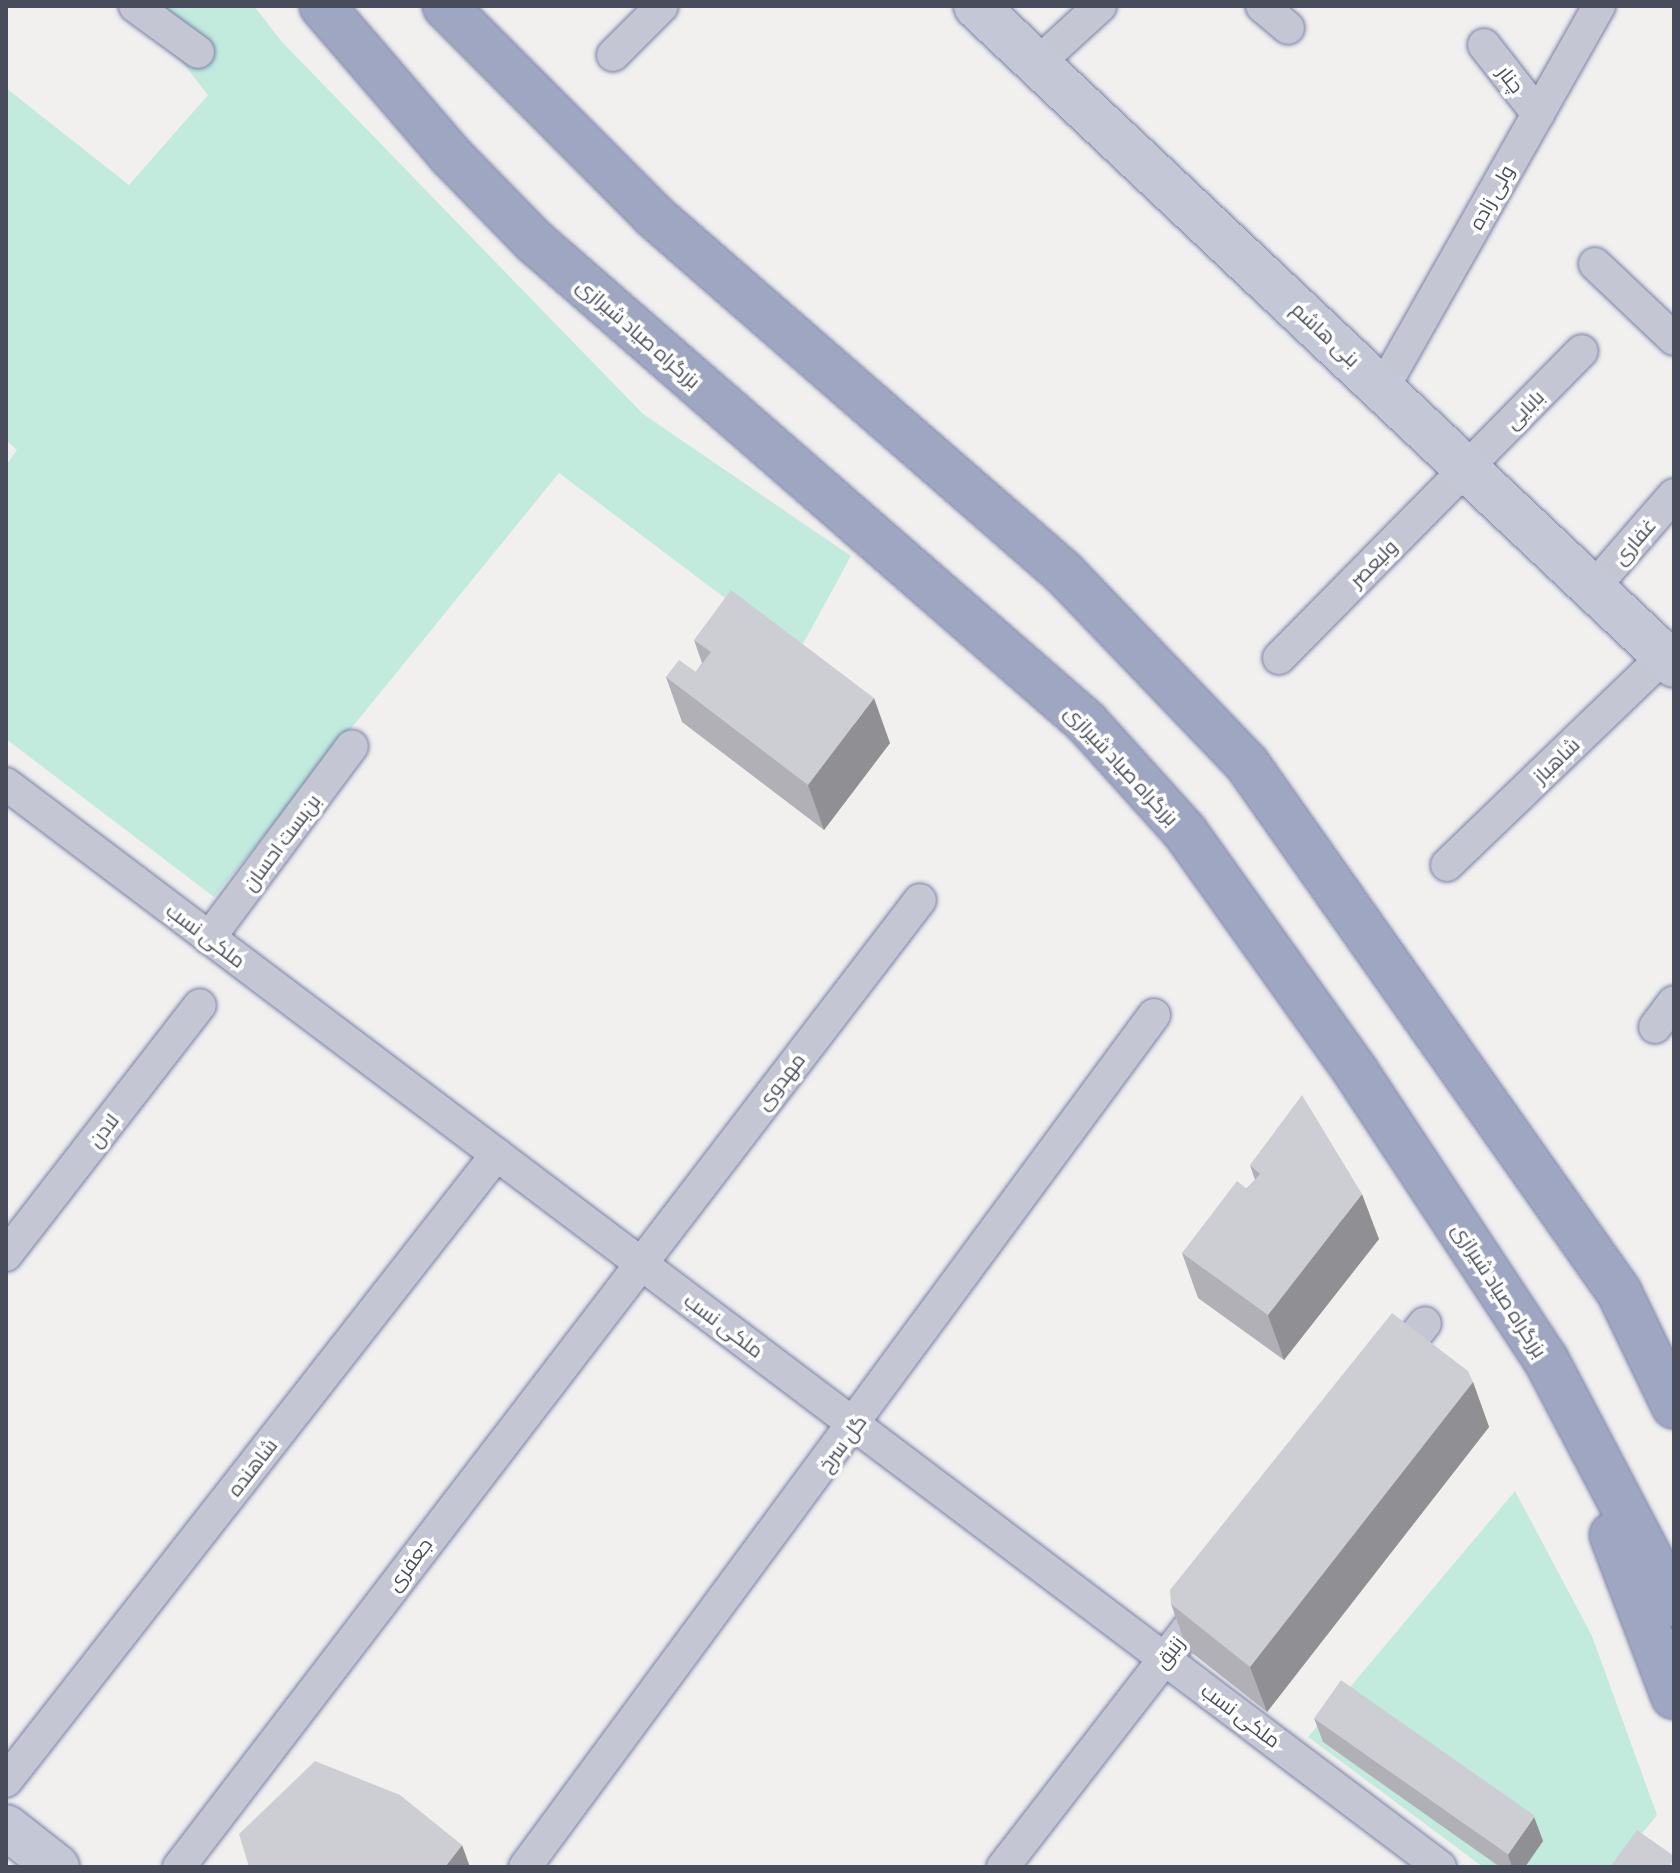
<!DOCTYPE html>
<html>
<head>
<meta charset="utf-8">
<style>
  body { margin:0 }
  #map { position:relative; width:1680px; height:1873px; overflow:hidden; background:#f1f0ef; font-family:Commissioner,Cairo,sans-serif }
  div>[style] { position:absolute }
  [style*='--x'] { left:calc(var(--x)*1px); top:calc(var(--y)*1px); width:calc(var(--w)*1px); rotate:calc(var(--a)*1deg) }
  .green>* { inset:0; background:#c2ebde }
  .roads { filter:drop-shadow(0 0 2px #777fa5) drop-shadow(0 0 2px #777fa5) }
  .minor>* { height:32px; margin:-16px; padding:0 16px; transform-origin:16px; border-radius:16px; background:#c4c7d3 }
  .secondary>* { height:44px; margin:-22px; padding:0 22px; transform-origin:22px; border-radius:22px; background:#c4c7d6 }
  .trunk>* { height:44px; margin:-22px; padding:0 22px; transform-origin:22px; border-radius:22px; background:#9ea6c2 }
  .wall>* { inset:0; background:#b0b0b6 }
  .shaded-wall>* { inset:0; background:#909094 }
  .building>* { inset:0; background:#cdcdd4; transform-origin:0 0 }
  span { translate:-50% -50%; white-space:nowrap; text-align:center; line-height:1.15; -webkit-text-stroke:7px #fff; paint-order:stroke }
  .street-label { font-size:20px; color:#494d5b }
  .frame { position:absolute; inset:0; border:8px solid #494d5b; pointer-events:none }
</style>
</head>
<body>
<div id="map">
  <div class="green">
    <div style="clip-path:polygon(138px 6px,254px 6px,282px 42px,643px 414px,851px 556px,798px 653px,559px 473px,214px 897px,6px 739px,6px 465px,17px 450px,6px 440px,6px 88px,129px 185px,208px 95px)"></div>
    <div style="clip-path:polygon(1515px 1491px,1592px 1636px,1657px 1815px,1615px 1867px,1483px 1867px,1308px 1737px)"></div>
  </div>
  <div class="roads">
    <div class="minor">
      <div style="--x:135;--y:6;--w:78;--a:36.1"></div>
      <div style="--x:1262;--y:6;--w:34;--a:40"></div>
      <div style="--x:1484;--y:45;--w:88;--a:52"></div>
      <div style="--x:613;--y:55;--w:69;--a:-45"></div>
      <div style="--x:1037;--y:64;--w:86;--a:-42.6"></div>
      <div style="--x:1595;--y:264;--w:109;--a:43.5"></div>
      <div style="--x:1383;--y:388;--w:439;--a:-60.5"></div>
      <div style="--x:1594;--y:587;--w:122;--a:-49"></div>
      <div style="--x:1279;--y:658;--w:431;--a:-45.4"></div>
      <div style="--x:6;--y:784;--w:1797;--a:37.06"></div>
      <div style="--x:1447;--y:865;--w:304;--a:-43.9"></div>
      <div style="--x:209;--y:938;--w:239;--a:-53.3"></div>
      <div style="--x:1655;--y:1027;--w:31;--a:-53"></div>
      <div style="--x:6;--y:1255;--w:316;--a:-52.2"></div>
      <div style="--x:1392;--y:1365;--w:53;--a:-51.8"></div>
      <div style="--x:6;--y:1781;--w:796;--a:-51.94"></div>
      <div style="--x:179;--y:1867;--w:1218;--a:-52.54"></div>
      <div style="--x:525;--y:1867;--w:1059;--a:-53.56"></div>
      <div style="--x:1003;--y:1867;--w:336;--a:-52.2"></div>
    </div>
    <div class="secondary">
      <div style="--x:976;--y:6;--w:960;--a:43.35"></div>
      <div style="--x:6;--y:1827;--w:65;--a:38.1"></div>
    </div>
    <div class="trunk">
      <div style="--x:322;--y:6;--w:196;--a:49.3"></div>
      <div style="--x:450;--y:155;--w:122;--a:45.7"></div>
      <div style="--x:535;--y:242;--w:731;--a:41.06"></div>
      <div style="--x:1086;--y:722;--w:148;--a:48"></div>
      <div style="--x:1185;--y:832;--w:295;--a:54.5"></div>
      <div style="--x:1356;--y:1072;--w:345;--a:56.6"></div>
      <div style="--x:1546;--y:1360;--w:276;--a:62.3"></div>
      <div style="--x:445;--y:6;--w:296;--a:45.1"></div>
      <div style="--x:654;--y:216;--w:542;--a:41.04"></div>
      <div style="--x:1063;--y:572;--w:266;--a:46.2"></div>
      <div style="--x:1247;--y:764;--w:646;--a:54.83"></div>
      <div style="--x:1619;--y:1292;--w:127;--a:64.2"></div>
      <div style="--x:1612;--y:1535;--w:173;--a:69.1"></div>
    </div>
  </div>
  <div class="wall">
    <div style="clip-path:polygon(694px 640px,890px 743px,824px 830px,682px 722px,666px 677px,696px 672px,702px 663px)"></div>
    <div style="clip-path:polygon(1250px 1165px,1379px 1239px,1284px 1360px,1198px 1298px,1182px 1253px,1255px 1180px)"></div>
    <div style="clip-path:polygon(1473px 1382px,1489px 1427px,1267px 1712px,1187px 1649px,1171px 1604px)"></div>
    <div style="clip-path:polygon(1314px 1718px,1534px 1817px,1543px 1841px,1525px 1867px,1500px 1867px,1323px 1742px)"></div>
  </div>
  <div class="shaded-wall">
    <div style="clip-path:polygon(874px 698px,890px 743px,824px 830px,808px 785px)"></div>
    <div style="clip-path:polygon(1362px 1194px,1379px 1239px,1284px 1360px,1268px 1315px)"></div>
    <div style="clip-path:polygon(1473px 1382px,1489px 1427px,1267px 1712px,1250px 1667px)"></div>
    <div style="clip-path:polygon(1534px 1817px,1543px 1841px,1525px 1867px,1512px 1867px,1508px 1855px)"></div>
    <div style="clip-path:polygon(462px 1845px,470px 1867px,445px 1867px)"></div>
  </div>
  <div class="building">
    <div style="clip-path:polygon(731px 590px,874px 698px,808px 785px,666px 677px,679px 660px,696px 672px,711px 652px,694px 640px)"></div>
    <div style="clip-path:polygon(1302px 1095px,1362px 1194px,1268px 1315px,1182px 1253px,1237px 1181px,1247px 1189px,1260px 1174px,1250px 1165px)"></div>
    <div style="clip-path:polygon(1392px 1313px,1468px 1371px,1473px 1382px,1250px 1667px,1171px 1604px,1170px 1590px)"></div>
    <div style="left:1341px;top:1680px;width:237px;height:47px;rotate:35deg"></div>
    <div style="clip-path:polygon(315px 1761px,400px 1795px,462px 1845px,445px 1867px,249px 1867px,239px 1834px)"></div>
    <div style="clip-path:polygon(1637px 1830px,1674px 1856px,1674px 1859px,1669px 1867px,1610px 1867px)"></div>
  </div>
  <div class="street-label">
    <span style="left:1511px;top:79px;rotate:52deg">چنار</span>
    <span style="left:1491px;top:197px;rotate:-61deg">ولی زاده</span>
    <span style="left:639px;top:333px;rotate:41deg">بزرگراه صیاد شیرازی</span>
    <span style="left:1326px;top:334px;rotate:43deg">بنی هاشم</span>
    <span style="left:1524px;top:409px;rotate:-45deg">بابایی</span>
    <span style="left:1634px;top:541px;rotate:-49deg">غفاری</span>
    <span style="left:1373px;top:563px;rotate:-45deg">ولیعصر</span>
    <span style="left:1556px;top:760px;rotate:-44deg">شاهباز</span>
    <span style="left:1122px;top:765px;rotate:47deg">بزرگراه صیاد شیرازی</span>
    <span style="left:281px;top:842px;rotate:-53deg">بن‌بست احسان</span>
    <span style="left:206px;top:935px;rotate:37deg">ملکی نسب</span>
    <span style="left:780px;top:1081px;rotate:-52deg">مهدوی</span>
    <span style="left:103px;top:1130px;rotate:-52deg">لادن</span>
    <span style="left:1500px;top:1290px;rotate:57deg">بزرگراه صیاد شیرازی</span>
    <span style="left:724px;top:1325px;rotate:37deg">ملکی نسب</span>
    <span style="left:842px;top:1443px;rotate:-53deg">گل سرخ</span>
    <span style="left:252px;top:1467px;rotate:-52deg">شاهنده</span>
    <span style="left:409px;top:1564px;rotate:-53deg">جعفری</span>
    <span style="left:1169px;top:1652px;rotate:-52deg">زنبق</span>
    <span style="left:1241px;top:1715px;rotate:37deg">ملکی نسب</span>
  </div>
  <div class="frame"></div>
</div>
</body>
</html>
